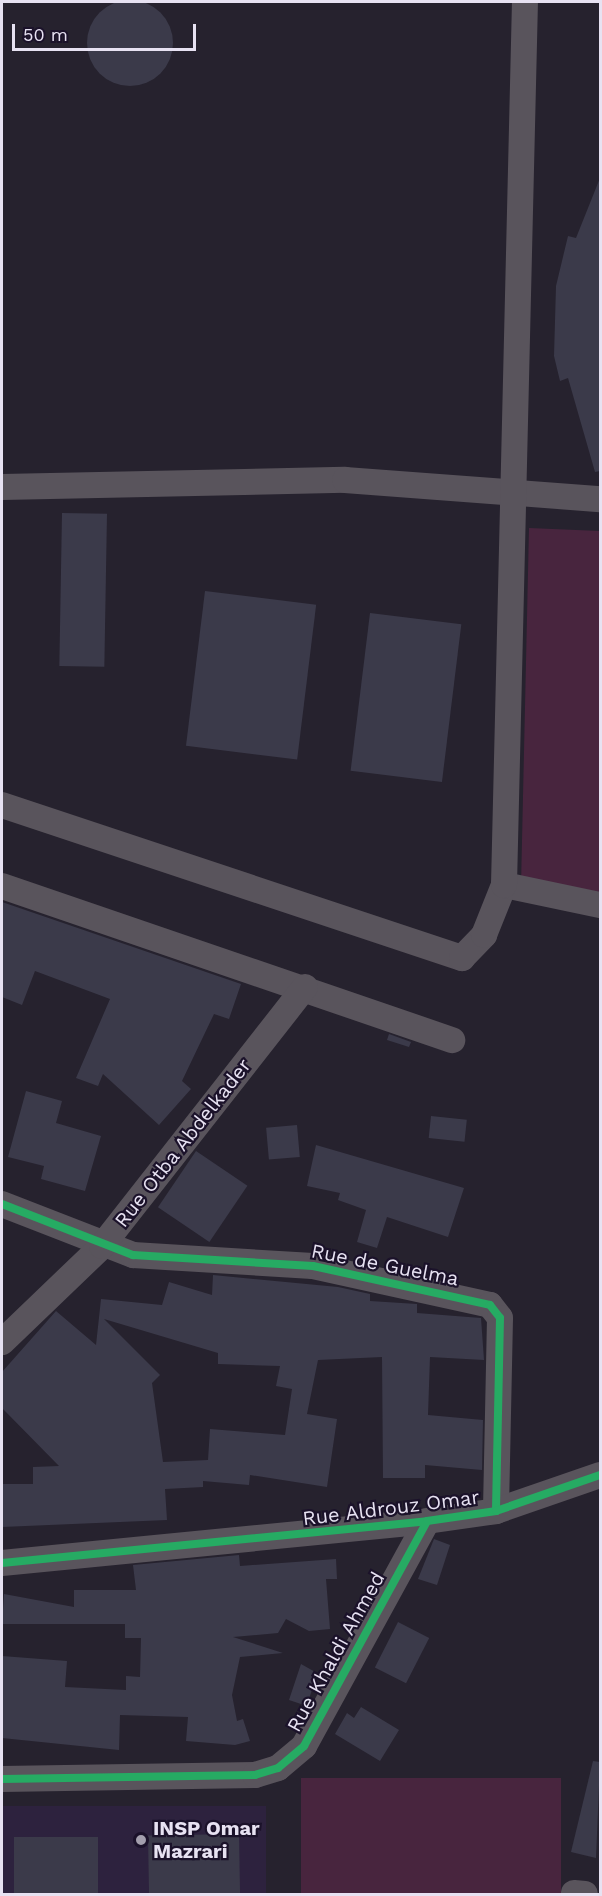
<!DOCTYPE html>
<html>
<head>
<meta charset="utf-8">
<style>
  body { margin:0 }
  #map { position:relative; width:602px; height:1896px; overflow:hidden; background:#26222e; font-family:"Work Sans",sans-serif }
  div>[style] { position:absolute }
  [style*='--x'] { left:calc(var(--x)*1px); top:calc(var(--y)*1px); width:calc(var(--w)*1px); rotate:calc(var(--a)*1deg) }
  .built>* { inset:0; background:#2d223e; transform-origin:0 0 }
  .green>* { inset:0; background:#48253e; transform-origin:0 0 }
  .building>* { inset:0; background:#3b3a4a; transform-origin:0 0 }
  .round { border-radius:50% }
  .minor>* { height:26px; margin:-13px; padding:0 13px; transform-origin:13px; border-radius:13px; background:#59545c }
  .cycleway>* { height:8px; margin:-4px; padding:0 4px; transform-origin:4px; border-radius:4px; background:#26ab63 }
  .dots>* { width:16px; height:16px; translate:-50% -50%; box-sizing:border-box; border:3px solid #1b122a; border-radius:50% }
  span { translate:-50% -50%; white-space:nowrap; text-align:center; line-height:1.15; -webkit-text-stroke:4.5px #1b122a; paint-order:stroke }
  .street-label { font-size:20px; color:#e7e2f2 }
  .poi-label { font-size:20px; color:#e7e2f2; font-weight:700 }
  .left { translate:0 -50%; text-align:left }
  .frame { position:absolute; inset:0; border:3px solid #e7e2f2; pointer-events:none }
  .scale { position:absolute; left:12px; top:24px; width:184px; height:27px; box-sizing:border-box; border:3px solid #e7e2f2; border-top:0; padding-left:8px; font-size:18px; line-height:21px; white-space:nowrap; color:#e7e2f2; -webkit-text-stroke:4px #1b122a; paint-order:stroke }
</style>
</head>
<body>
<div id="map">
  <div class="built">
    <div style="left:2px;top:1806px;width:264px;height:88px"></div>
  </div>
  <div class="green">
    <div style="clip-path:polygon(529px 528px,600px 531px,600px 918px,521px 886px)"></div>
    <div style="left:561px;top:1778px;width:116px;height:260px;rotate:90deg"></div>
  </div>
  <div class="building">
    <div class="round" style="left:87px;top:0;width:86px;height:86px"></div>
    <div style="clip-path:polygon(600px 178px,600px 471px,595px 472px,568px 378px,560px 381px,554px 356px,556px 286px,568px 236px,576px 238px)"></div>
    <div style="left:62px;top:513px;width:45px;height:153px;rotate:1deg"></div>
    <div style="left:205px;top:591px;width:112px;height:156px;rotate:7deg"></div>
    <div style="left:370px;top:613px;width:92px;height:159px;rotate:7deg"></div>
    <div style="clip-path:polygon(2px 902px,241px 984px,229px 1019px,214px 1014px,182px 1081px,191px 1089px,159px 1125px,103px 1074px,98px 1086px,76px 1078px,110px 999px,35px 971px,22px 1005px,2px 997px)"></div>
    <div style="clip-path:polygon(389px 1034px,411px 1042px,409px 1047px,387px 1040px)"></div>
    <div style="clip-path:polygon(26px 1091px,62px 1101px,56px 1123px,101px 1136px,85px 1191px,41px 1179px,44px 1166px,8px 1157px)"></div>
    <div style="left:431px;top:1116px;width:36px;height:22px;rotate:6deg"></div>
    <div style="left:297px;top:1125px;width:32px;height:31px;rotate:85deg"></div>
    <div style="clip-path:polygon(316px 1145px,464px 1188px,448px 1237px,387px 1217px,377px 1248px,357px 1242px,366px 1210px,338px 1200px,340px 1193px,307px 1186px)"></div>
    <div style="left:196px;top:1151px;width:62px;height:68px;rotate:34deg"></div>
    <div style="clip-path:polygon(evenodd,213px 1275px,338px 1287px,370px 1294px,370px 1301px,417px 1304px,417px 1313px,481px 1318px,484px 1360px,430px 1357px,428px 1415px,483px 1420px,482px 1470px,425px 1465px,425px 1478px,383px 1478px,382px 1357px,318px 1360px,307px 1414px,337px 1419px,327px 1487px,250px 1475px,249px 1485px,203px 1481px,203px 1487px,165px 1489px,167px 1520px,2px 1527px,2px 1484px,33px 1484px,33px 1467px,59px 1466px,2px 1408px,2px 1372px,56px 1311px,96px 1345px,101px 1299px,162px 1305px,169px 1282px,212px 1295px,213px 1275px,104px 1319px,218px 1353px,218px 1364px,280px 1366px,276px 1386px,292px 1389px,285px 1435px,210px 1429px,208px 1460px,163px 1462px,152px 1383px,160px 1375px,104px 1319px)"></div>
    <div style="clip-path:polygon(434px 1539px,450px 1545px,437px 1585px,418px 1579px)"></div>
    <div style="clip-path:polygon(239px 1555px,240px 1566px,336px 1559px,337px 1579px,326px 1579px,330px 1629px,309px 1631px,286px 1619px,278px 1633px,233px 1637px,283px 1653px,240px 1657px,232px 1695px,237px 1721px,243px 1719px,250px 1741px,235px 1745px,186px 1741px,188px 1717px,120px 1715px,119px 1750px,2px 1738px,2px 1656px,67px 1661px,65px 1687px,126px 1690px,126px 1676px,140px 1677px,141px 1638px,125px 1638px,125px 1624px,2px 1624px,4px 1594px,74px 1607px,74px 1590px,136px 1590px,133px 1565px)"></div>
    <div style="left:398px;top:1622px;width:35px;height:51px;rotate:27deg"></div>
    <div style="clip-path:polygon(301px 1664px,317px 1673px,307px 1706px,289px 1700px)"></div>
    <div style="clip-path:polygon(361px 1707px,399px 1730px,380px 1761px,335px 1734px,347px 1713px,354px 1718px)"></div>
    <div style="clip-path:polygon(593px 1761px,600px 1762px,596px 1858px,571px 1852px)"></div>
    <div style="left:239px;top:1834px;width:60px;height:91px;rotate:89deg"></div>
    <div style="left:14px;top:1837px;width:84px;height:57px"></div>
  </div>
  <div class="minor">
    <div style="--x:2;--y:487;--w:343;--a:-1.2"></div>
    <div style="--x:345;--y:480;--w:256;--a:4.3"></div>
    <div style="--x:2;--y:805;--w:485;--a:18.4"></div>
    <div style="--x:462;--y:958;--w:32;--a:-46"></div>
    <div style="--x:484;--y:935;--w:54;--a:-68.2"></div>
    <div style="--x:504;--y:885;--w:98;--a:11.8"></div>
    <div style="--x:504;--y:885;--w:883;--a:-88.64"></div>
    <div style="--x:2;--y:886;--w:476;--a:18.9"></div>
    <div style="--x:2;--y:1204;--w:141;--a:21.3"></div>
    <div style="--x:133;--y:1255;--w:180;--a:3.5"></div>
    <div style="--x:313;--y:1266;--w:181;--a:12.4"></div>
    <div style="--x:490;--y:1305;--w:16;--a:52"></div>
    <div style="--x:500;--y:1318;--w:193;--a:91.2"></div>
    <div style="--x:2;--y:1342;--w:139;--a:-43.8"></div>
    <div style="--x:102;--y:1246;--w:329;--a:-51.9"></div>
    <div style="--x:2;--y:1563;--w:427;--a:-5.6"></div>
    <div style="--x:427;--y:1521;--w:70;--a:-8.2"></div>
    <div style="--x:496;--y:1511;--w:110;--a:-19.1"></div>
    <div style="--x:2;--y:1779;--w:253;--a:-0.9"></div>
    <div style="--x:255;--y:1775;--w:24;--a:-17"></div>
    <div style="--x:278;--y:1768;--w:34;--a:-40"></div>
    <div style="--x:304;--y:1746;--w:256;--a:-61.3"></div>
    <div style="--x:574;--y:1893;--w:11;--a:5"></div>
  </div>
  <div class="cycleway">
    <div style="--x:2;--y:1204;--w:141;--a:21.3"></div>
    <div style="--x:133;--y:1255;--w:180;--a:3.5"></div>
    <div style="--x:313;--y:1266;--w:181;--a:12.4"></div>
    <div style="--x:490;--y:1305;--w:16;--a:52"></div>
    <div style="--x:500;--y:1318;--w:193;--a:91.2"></div>
    <div style="--x:2;--y:1563;--w:427;--a:-5.6"></div>
    <div style="--x:427;--y:1521;--w:70;--a:-8.2"></div>
    <div style="--x:496;--y:1511;--w:110;--a:-19.1"></div>
    <div style="--x:2;--y:1779;--w:253;--a:-0.9"></div>
    <div style="--x:255;--y:1775;--w:24;--a:-17"></div>
    <div style="--x:278;--y:1768;--w:34;--a:-40"></div>
    <div style="--x:304;--y:1746;--w:256;--a:-61.3"></div>
  </div>
  <div class="dots">
    <div style="left:141px;top:1840px;background:#a39fad"></div>
  </div>
  <div class="street-label">
    <span style="left:183px;top:1143px;rotate:-52deg">Rue Otba Abdelkader</span>
    <span style="left:385px;top:1265px;rotate:11deg">Rue de Guelma</span>
    <span style="left:391px;top:1508px;rotate:-7deg">Rue Aldrouz Omar</span>
    <span style="left:336px;top:1652px;rotate:-61deg">Rue Khaldi Ahmed</span>
  </div>
  <div class="poi-label">
    <span class="left" style="left:153px;top:1840px">INSP Omar<br>Mazrari</span>
  </div>
  <div class="frame"></div>
  <div class="scale">50 m</div>
</div>
</body>
</html>
